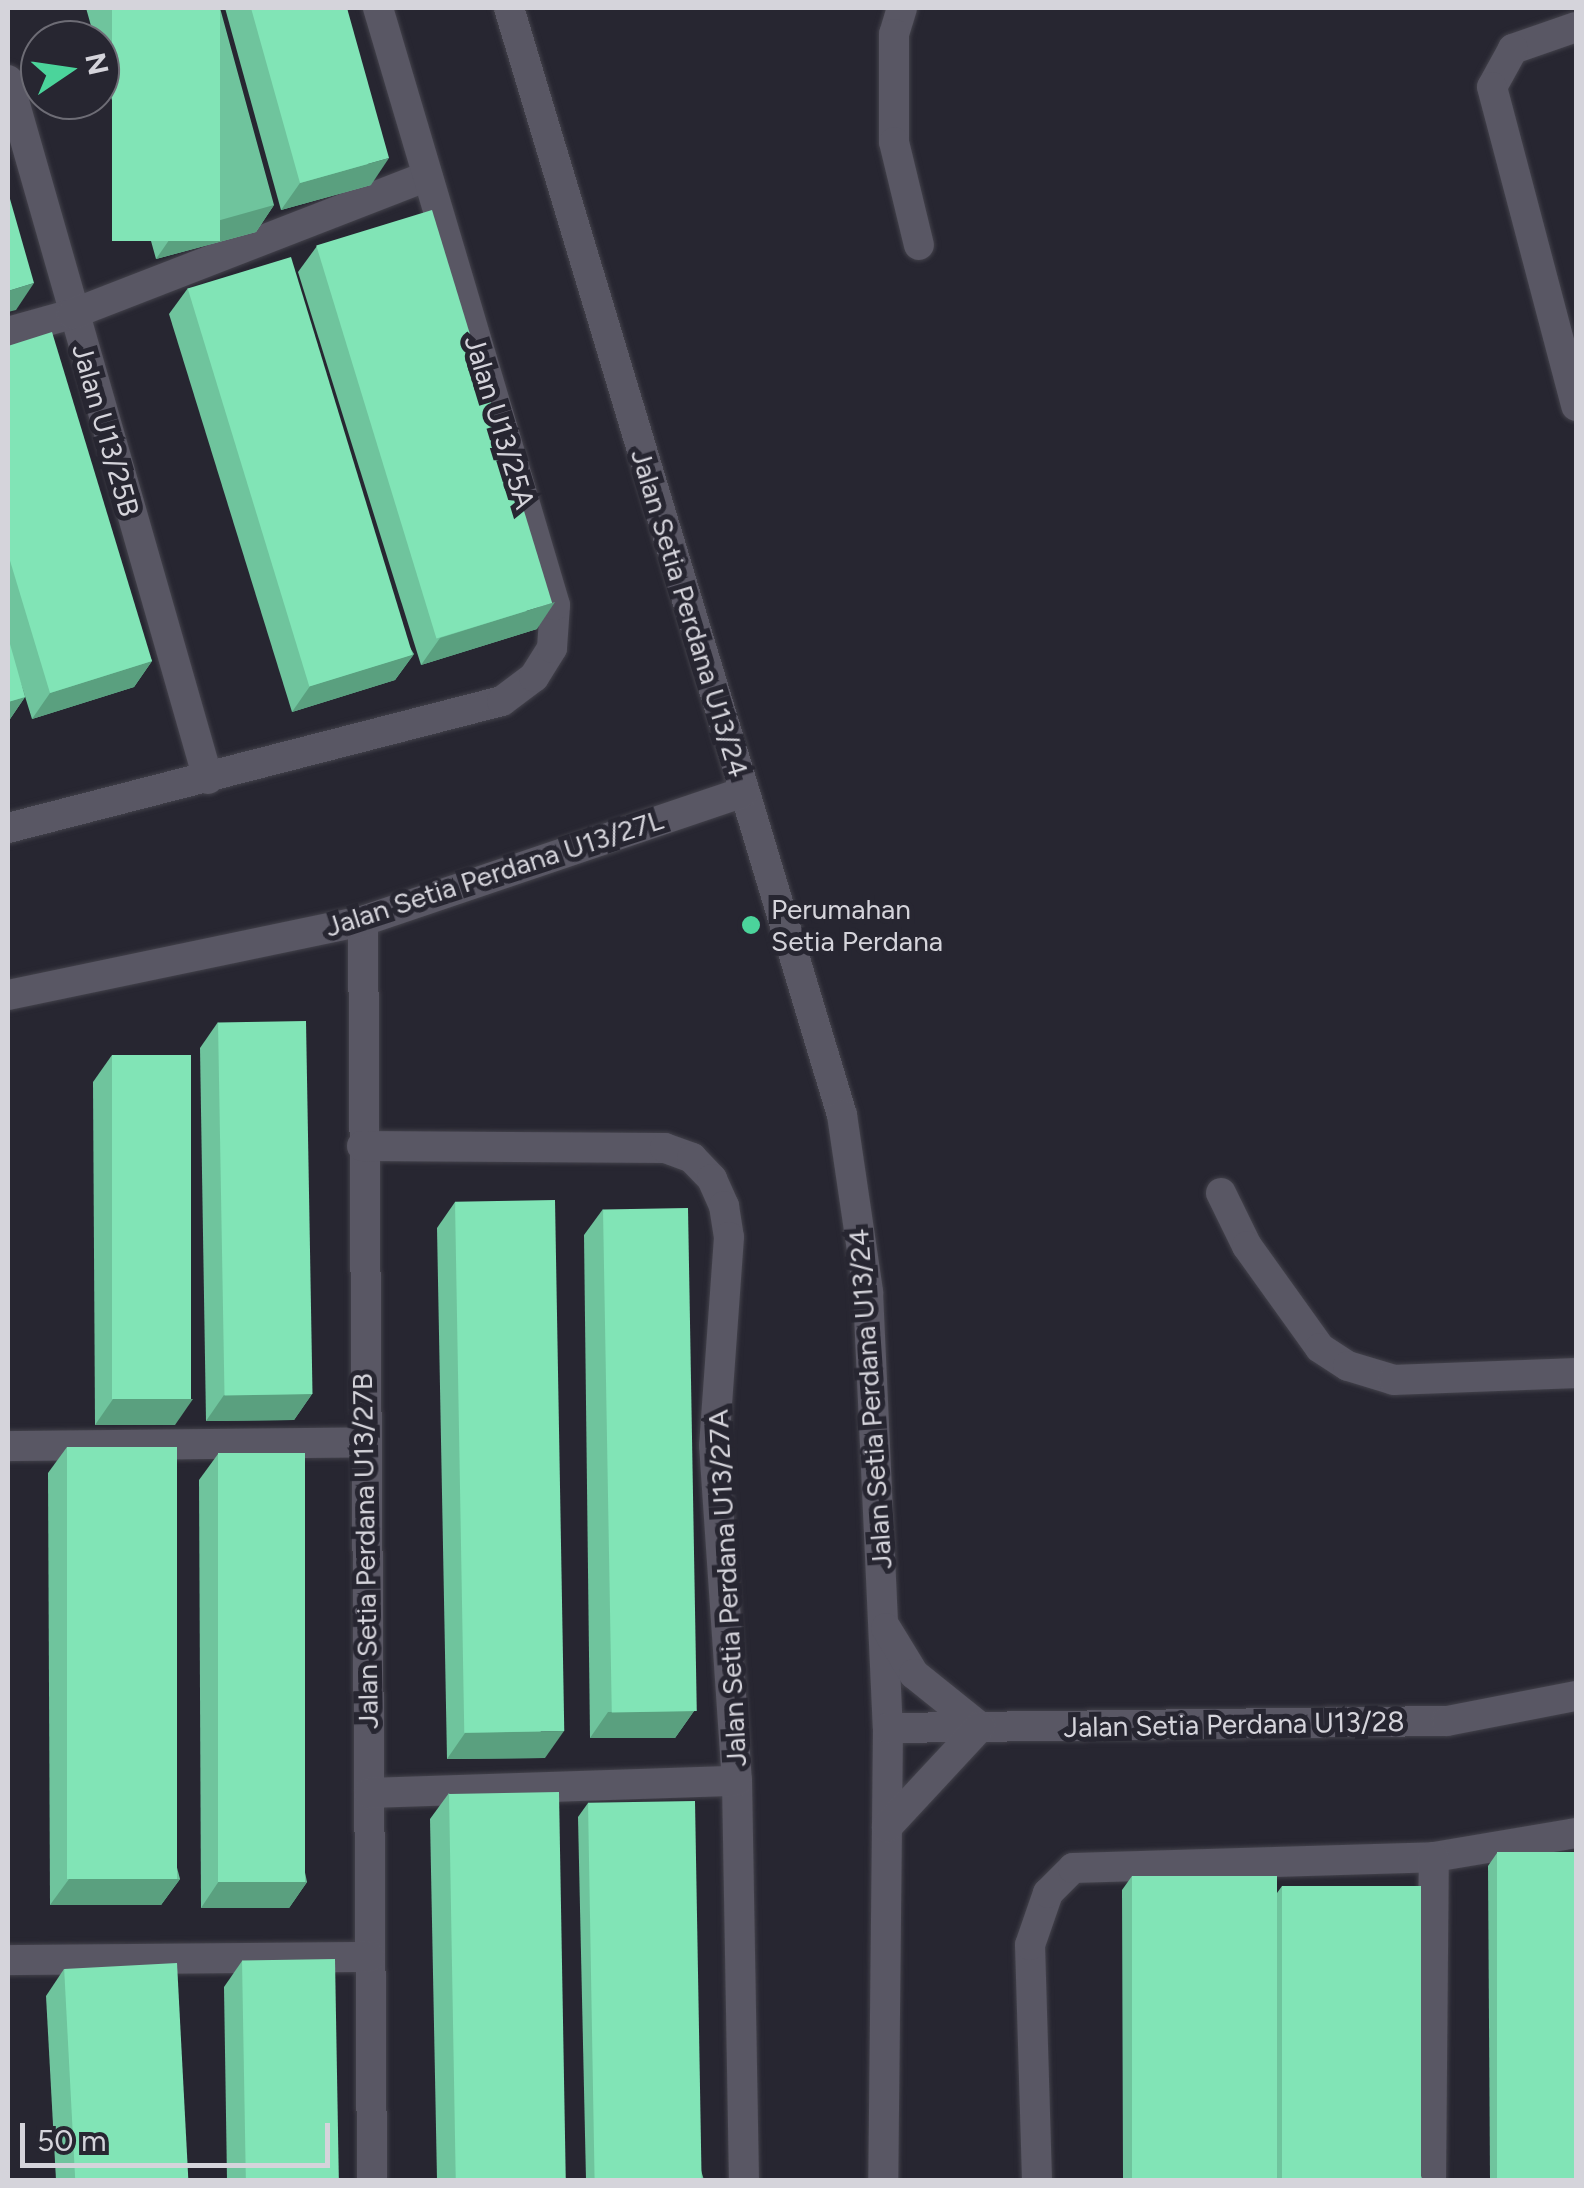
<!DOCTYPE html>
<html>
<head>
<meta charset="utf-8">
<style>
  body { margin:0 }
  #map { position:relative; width:1584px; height:2188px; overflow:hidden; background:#272631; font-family:Figtree,sans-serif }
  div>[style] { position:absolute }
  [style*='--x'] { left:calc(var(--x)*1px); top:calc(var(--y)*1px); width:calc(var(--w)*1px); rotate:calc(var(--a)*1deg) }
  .roads { filter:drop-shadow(0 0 2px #43424b) drop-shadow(0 0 2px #43424b) }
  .minor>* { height:30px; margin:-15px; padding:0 15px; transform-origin:15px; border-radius:15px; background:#595764 }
  .wall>* { inset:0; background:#6fc49d }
  .shaded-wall>* { inset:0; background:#5aa07f }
  .building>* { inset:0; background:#81e4b6; transform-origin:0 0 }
  .dots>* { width:28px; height:28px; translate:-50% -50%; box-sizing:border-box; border:5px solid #272631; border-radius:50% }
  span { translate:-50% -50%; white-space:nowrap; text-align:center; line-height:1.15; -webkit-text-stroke:10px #272631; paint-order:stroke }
  .street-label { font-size:28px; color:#d5d4db }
  .poi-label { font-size:28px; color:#d5d4db }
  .left { translate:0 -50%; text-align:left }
  .frame { position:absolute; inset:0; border:10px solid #d5d4db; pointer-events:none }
  .north { position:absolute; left:20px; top:20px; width:100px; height:100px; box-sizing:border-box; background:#272631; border:2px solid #6d6c75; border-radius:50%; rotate:77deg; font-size:28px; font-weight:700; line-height:40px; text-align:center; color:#d5d4db }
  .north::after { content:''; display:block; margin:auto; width:35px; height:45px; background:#4bd49b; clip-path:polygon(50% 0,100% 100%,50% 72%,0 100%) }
  .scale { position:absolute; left:20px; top:2123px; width:310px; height:45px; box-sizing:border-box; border:5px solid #d5d4db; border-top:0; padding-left:12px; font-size:30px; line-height:35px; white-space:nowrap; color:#d5d4db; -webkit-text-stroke:8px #272631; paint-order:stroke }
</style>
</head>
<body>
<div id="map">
  <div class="roads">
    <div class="minor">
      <div style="--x:509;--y:8;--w:1156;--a:73.26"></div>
      <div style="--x:842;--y:1115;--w:179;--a:81.6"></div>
      <div style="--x:868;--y:1292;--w:436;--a:87.4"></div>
      <div style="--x:888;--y:1728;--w:452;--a:90.6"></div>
      <div style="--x:902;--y:8;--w:27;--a:107"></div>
      <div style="--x:894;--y:34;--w:108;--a:90"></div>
      <div style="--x:894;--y:142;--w:106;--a:76.4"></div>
      <div style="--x:1576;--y:27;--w:67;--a:160.8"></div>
      <div style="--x:1513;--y:49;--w:43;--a:118.9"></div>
      <div style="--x:1492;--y:87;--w:330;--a:75.2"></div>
      <div style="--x:8;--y:80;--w:727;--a:74.03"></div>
      <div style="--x:8;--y:332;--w:66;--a:-15.7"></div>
      <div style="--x:72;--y:314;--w:381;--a:-21.2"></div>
      <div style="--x:8;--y:828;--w:510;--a:-14.42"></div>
      <div style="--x:502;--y:701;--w:40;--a:-37"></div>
      <div style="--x:534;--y:677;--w:34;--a:-58"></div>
      <div style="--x:552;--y:648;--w:43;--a:-86"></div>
      <div style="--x:555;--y:605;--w:623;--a:-106.51"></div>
      <div style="--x:363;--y:921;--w:1259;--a:89.59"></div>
      <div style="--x:8;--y:995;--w:363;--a:-11.8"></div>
      <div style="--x:363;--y:921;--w:402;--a:-18.7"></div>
      <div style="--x:362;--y:1146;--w:303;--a:0.4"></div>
      <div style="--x:665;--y:1148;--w:29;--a:20"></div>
      <div style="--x:692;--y:1158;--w:29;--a:46"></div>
      <div style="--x:712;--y:1179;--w:30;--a:66"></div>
      <div style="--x:724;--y:1206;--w:31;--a:81"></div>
      <div style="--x:729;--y:1237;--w:209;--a:94.1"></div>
      <div style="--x:714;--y:1445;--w:337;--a:86.1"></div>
      <div style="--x:737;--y:1781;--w:399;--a:89"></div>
      <div style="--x:1221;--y:1193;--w:59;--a:63.9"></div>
      <div style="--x:1247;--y:1246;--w:125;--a:54.4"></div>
      <div style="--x:1320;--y:1348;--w:33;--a:33"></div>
      <div style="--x:1348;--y:1366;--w:48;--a:16.9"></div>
      <div style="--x:1394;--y:1380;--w:182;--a:-2.2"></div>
      <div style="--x:8;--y:1446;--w:354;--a:-0.6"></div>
      <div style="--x:886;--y:1628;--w:54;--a:58.7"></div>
      <div style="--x:914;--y:1674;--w:85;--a:38.8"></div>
      <div style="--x:888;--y:1728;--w:559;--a:-0.72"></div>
      <div style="--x:1447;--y:1721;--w:131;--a:-11"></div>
      <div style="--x:369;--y:1793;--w:368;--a:-1.9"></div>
      <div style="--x:887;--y:1827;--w:137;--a:-47.1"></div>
      <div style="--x:8;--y:1960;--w:362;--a:-0.5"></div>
      <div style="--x:1037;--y:2180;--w:235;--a:-91.7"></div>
      <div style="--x:1030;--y:1945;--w:55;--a:-70.9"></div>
      <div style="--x:1048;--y:1893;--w:35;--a:-45"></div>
      <div style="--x:1073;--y:1868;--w:361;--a:-1.7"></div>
      <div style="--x:1434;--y:1857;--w:144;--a:-9.6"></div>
      <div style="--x:1431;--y:2180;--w:323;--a:-89.5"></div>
    </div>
  </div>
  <div class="wall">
    <div style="clip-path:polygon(86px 8px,220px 8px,274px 205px,256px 232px,156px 259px,100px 57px,100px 40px,95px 40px)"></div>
    <div style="clip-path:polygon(225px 8px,347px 8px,371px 185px,281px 210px)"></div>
    <div style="clip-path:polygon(317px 246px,537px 629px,421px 665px,298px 272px)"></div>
    <div style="clip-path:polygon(188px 288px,414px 654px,395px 680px,292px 712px,169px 314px)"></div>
    <div style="clip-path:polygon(8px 346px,152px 661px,134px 687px,32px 719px,19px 677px,25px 697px,8px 722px)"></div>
    <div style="clip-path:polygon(218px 1022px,312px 1394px,294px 1420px,206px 1421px,200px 1048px)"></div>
    <div style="clip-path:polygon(112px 1055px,175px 1425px,95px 1425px,93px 1082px)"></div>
    <div style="clip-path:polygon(455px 1202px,545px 1758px,447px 1759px,437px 1228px)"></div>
    <div style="clip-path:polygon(603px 1209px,694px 1711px,675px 1738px,590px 1738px,584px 1235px)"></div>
    <div style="clip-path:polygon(67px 1447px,180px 1879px,161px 1905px,50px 1905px,48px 1473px)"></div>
    <div style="clip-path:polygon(218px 1454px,307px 1882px,289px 1908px,201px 1908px,199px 1480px)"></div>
    <div style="clip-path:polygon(449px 1793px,566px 2180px,437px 2180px,430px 1819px)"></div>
    <div style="clip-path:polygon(588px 1803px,704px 2180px,586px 2180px,578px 1817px)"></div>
    <div style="clip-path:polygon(1497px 1853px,1576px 2180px,1490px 2180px,1488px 1866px)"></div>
    <div style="clip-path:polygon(1132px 1876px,1277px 1893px,1282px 1886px,1423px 2180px,1123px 2180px,1122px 1890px)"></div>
    <div style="clip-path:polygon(242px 1961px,339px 2180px,227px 2180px,224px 1987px)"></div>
    <div style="clip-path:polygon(64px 1969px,188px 2180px,56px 2180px,46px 1996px)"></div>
  </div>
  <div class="shaded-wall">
    <div style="clip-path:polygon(389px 158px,371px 185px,281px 210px,300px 183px)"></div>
    <div style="clip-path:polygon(274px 205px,256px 232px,156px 259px,174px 233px)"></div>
    <div style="clip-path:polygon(34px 283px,16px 310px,8px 312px,8px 291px)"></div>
    <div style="clip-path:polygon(555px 602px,537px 629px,421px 665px,440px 638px)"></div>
    <div style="clip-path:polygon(414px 654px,395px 680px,292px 712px,310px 686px)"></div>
    <div style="clip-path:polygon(152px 661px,134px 687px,32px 719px,50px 693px)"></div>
    <div style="clip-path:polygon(25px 697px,8px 722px,8px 702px)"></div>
    <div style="clip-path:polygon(312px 1394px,294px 1420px,206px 1421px,224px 1395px)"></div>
    <div style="clip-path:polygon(113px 1399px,193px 1399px,175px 1425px,95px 1425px)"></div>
    <div style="clip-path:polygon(694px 1711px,675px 1738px,590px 1738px,608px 1712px)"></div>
    <div style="clip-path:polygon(564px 1731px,545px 1758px,447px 1759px,465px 1733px)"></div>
    <div style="clip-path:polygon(69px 1879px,180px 1879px,161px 1905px,50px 1905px)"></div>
    <div style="clip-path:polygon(219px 1881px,307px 1882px,289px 1908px,201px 1908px)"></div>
  </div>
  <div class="building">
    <div style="left:112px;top:8px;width:108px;height:233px"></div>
    <div style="clip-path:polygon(251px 8px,347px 8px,389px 158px,300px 183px)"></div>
    <div style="clip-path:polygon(8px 192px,34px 283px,8px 291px)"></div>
    <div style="left:432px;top:210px;width:411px;height:121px;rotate:73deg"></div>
    <div style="left:291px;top:257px;width:416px;height:108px;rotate:73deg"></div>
    <div style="clip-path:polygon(52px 332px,152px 661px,50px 693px,8px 554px,8px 346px)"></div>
    <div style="clip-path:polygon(8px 637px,25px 697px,8px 702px)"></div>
    <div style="left:306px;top:1021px;width:373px;height:88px;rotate:89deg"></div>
    <div style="left:112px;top:1055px;width:79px;height:344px"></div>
    <div style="left:555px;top:1200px;width:531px;height:100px;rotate:89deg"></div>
    <div style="left:688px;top:1208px;width:503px;height:85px;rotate:89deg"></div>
    <div style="left:67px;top:1447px;width:110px;height:432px"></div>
    <div style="left:305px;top:1453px;width:429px;height:87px;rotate:90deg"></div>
    <div style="left:559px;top:1792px;width:388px;height:110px;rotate:89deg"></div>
    <div style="left:695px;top:1801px;width:379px;height:107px;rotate:89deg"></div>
    <div style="left:1576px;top:1852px;width:328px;height:79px;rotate:90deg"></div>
    <div style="left:1132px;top:1876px;width:145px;height:304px"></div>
    <div style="left:1282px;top:1886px;width:139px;height:294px"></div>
    <div style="left:335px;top:1959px;width:221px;height:93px;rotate:89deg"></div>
    <div style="left:177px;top:1963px;width:217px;height:113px;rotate:87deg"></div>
  </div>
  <div class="dots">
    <div style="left:751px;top:925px;background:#4bd49b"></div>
  </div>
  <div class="street-label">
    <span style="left:500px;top:422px;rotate:73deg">Jalan U13/25A</span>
    <span style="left:106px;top:430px;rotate:74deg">Jalan U13/25B</span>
    <span style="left:690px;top:613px;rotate:73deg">Jalan Setia Perdana U13/24</span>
    <span style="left:494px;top:873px;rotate:-18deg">Jalan Setia Perdana U13/27L</span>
    <span style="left:870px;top:1399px;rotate:-94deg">Jalan Setia Perdana U13/24</span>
    <span style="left:365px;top:1551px;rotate:-91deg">Jalan Setia Perdana U13/27B</span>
    <span style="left:727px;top:1588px;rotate:-93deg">Jalan Setia Perdana U13/27A</span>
    <span style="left:1234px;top:1724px;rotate:-1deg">Jalan Setia Perdana U13/28</span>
  </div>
  <div class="poi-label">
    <span class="left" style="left:771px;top:925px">Perumahan<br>Setia Perdana</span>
  </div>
  <div class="frame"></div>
  <div class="north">N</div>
  <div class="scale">50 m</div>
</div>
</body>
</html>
